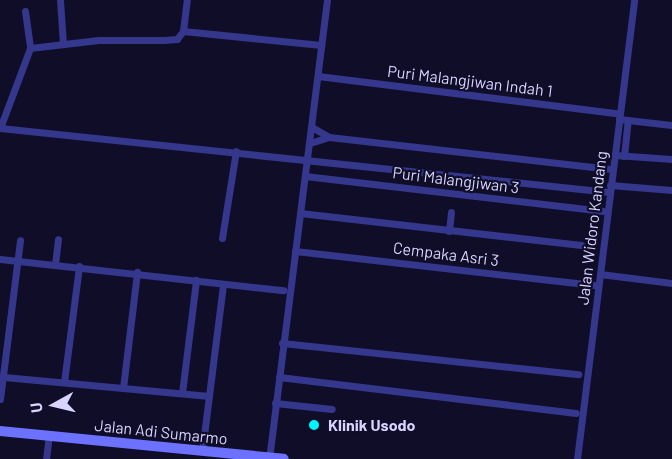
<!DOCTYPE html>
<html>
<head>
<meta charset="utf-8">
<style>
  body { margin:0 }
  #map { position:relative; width:672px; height:459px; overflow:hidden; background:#100d28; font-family:Barlow,sans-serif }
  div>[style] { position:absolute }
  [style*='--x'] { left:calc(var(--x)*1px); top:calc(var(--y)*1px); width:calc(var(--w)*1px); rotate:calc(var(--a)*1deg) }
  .street>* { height:7px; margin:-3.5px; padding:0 3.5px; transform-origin:3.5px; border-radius:3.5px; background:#34378c }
  .secondary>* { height:10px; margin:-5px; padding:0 5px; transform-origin:5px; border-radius:5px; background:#6c72ff }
  .dots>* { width:16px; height:16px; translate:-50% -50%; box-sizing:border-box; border:3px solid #100d28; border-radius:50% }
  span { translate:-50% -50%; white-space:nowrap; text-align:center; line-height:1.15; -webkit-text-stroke:4.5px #100d28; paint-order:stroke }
  .street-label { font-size:16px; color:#d7d5ff }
  .poi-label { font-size:16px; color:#d7d5ff; font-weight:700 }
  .left { translate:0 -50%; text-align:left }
  .north { position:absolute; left:24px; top:375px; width:60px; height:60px; -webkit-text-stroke:4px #100d28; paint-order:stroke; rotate:262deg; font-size:16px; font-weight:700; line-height:24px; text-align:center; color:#d7d5ff }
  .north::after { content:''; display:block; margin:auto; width:21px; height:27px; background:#d7d5ff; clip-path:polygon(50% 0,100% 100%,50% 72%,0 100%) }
</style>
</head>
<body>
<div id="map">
  <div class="street">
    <div style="--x:60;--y:0;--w:44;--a:86.1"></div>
    <div style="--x:25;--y:11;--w:37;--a:82"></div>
    <div style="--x:30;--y:48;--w:69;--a:-6.6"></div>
    <div style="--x:99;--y:40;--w:65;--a:0"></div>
    <div style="--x:164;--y:40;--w:13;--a:-4"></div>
    <div style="--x:177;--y:39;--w:10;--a:-53"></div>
    <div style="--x:183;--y:31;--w:139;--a:5.8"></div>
    <div style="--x:183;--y:31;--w:31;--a:-83"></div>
    <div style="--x:318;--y:76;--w:301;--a:7.1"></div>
    <div style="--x:619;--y:119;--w:53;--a:6.5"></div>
    <div style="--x:0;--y:128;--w:612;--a:6"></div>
    <div style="--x:0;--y:128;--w:85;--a:-69.4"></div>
    <div style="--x:329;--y:137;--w:281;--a:6.5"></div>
    <div style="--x:310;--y:143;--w:20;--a:-18"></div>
    <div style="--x:329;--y:137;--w:20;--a:-150"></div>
    <div style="--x:615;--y:155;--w:57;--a:4"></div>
    <div style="--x:624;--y:156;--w:36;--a:-84"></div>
    <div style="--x:305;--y:176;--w:300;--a:6.7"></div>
    <div style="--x:610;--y:185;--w:62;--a:4.6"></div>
    <div style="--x:300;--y:213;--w:283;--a:6.5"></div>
    <div style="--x:449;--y:231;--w:19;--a:-84"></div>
    <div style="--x:222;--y:238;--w:88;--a:-80.9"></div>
    <div style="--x:295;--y:251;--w:301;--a:6.5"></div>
    <div style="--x:0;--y:259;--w:285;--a:6.3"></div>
    <div style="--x:55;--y:264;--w:25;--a:-83"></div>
    <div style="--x:600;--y:274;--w:73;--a:7.1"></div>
    <div style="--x:282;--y:343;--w:298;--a:6"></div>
    <div style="--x:4;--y:377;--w:206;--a:5.3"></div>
    <div style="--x:279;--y:377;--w:299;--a:6.9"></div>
    <div style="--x:64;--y:382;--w:117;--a:-82.6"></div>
    <div style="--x:123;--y:388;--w:117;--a:-83.1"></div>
    <div style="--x:182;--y:393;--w:114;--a:-82.9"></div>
    <div style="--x:0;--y:399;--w:160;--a:-82.8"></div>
    <div style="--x:275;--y:403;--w:57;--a:6"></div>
    <div style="--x:202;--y:451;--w:167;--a:-82.8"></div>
    <div style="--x:46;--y:459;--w:24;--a:-83"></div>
    <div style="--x:269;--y:459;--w:463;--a:-82.8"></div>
    <div style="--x:577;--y:459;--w:463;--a:-82.9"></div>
  </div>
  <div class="secondary">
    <div style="--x:0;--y:431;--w:285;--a:5.6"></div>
  </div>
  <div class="dots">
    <div style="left:314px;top:425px;background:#01f7ff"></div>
  </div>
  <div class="street-label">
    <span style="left:470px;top:81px;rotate:7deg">Puri Malangjiwan Indah 1</span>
    <span style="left:456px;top:180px;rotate:7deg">Puri Malangjiwan 3</span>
    <span style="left:592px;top:228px;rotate:-83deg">Jalan Widoro Kandang</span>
    <span style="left:446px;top:254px;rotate:7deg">Cempaka Asri 3</span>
    <span style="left:161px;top:432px;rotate:6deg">Jalan Adi Sumarmo</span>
  </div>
  <div class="poi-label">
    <span class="left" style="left:328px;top:425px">Klinik Usodo</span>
  </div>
  <div class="north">U</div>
</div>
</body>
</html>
